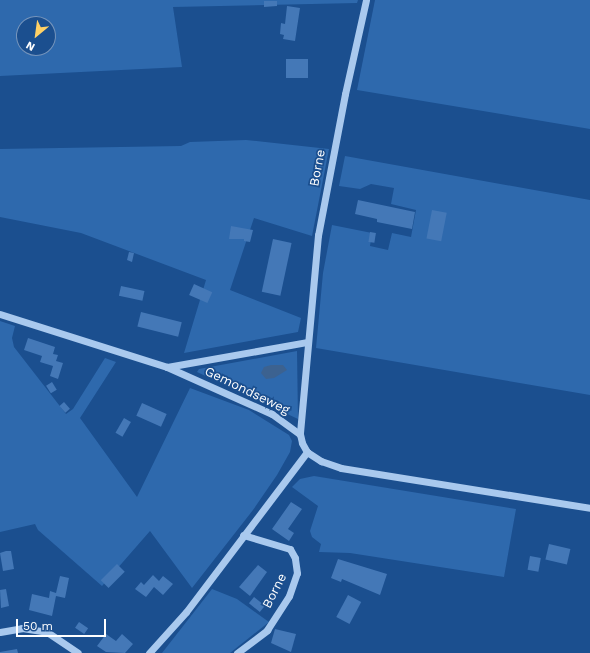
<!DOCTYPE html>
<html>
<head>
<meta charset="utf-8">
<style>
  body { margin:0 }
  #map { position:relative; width:590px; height:653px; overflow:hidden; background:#1b4f8f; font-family:"Work Sans",sans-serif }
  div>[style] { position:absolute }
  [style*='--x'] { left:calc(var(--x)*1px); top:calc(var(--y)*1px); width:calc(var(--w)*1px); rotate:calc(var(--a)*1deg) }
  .green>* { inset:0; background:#2e69ad }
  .water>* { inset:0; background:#3c6290 }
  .building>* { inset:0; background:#4478b7; transform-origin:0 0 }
  .minor>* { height:7px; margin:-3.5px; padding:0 3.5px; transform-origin:3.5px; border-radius:3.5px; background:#a9c9ee }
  span { translate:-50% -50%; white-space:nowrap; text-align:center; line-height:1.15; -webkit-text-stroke:3.5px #1b4f8f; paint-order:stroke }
  .street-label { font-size:13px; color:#fff }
  .north { position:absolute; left:16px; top:16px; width:40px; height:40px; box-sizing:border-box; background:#1b4f8f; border:1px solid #7695bc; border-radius:50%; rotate:209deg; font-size:11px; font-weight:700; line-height:16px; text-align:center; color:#fff }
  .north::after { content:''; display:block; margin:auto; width:14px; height:18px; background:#ffd166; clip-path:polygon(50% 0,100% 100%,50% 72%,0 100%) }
  .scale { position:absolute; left:16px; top:619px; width:90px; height:18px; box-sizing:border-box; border:2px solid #fff; border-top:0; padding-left:5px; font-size:12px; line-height:14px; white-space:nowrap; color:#fff; -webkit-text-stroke:3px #1b4f8f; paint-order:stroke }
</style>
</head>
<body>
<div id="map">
  <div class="green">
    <div style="clip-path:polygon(evenodd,0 0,358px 0,357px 3px,173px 7px,182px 67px,0 76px,0 0,24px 24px,48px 24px,48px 48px,24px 48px,24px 24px)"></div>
    <div style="clip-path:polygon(375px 0,590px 0,590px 129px,357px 90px)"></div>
    <div style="clip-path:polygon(246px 140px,329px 149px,312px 236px,254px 218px,230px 290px,301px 318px,298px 332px,184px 353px,206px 280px,81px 233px,0 217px,0 149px,181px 146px,190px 142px)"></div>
    <div style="clip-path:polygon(345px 156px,590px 200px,590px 395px,316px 348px,323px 273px,332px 225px,372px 233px,370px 246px,388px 250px,392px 233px,411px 237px,416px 210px,391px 204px,394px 188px,371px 184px,360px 189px,339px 186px)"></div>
    <div style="clip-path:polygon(0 321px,15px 326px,12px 338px,14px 347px,66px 414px,73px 409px,105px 358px,116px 362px,80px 418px,137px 497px,190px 388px,249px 410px,289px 435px,292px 441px,290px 452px,277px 475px,253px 510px,192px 588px,150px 531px,102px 586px,38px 530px,35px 524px,0 532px)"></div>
    <div style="clip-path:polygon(297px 351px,298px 419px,197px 372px,199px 369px)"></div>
    <div style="clip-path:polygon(314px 476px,516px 509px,504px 577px,350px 553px,319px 552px,321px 544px,312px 537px,310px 531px,318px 506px,292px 487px,300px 479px)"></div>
    <div style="clip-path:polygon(212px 589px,237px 599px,269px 622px,230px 653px,162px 653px)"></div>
  </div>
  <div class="water">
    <div style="clip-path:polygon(271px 365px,283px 365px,287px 370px,274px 378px,266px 379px,261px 373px,264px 367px)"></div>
  </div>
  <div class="building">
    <div style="clip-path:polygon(264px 1px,277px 1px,277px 6px,264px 7px)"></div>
    <div style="clip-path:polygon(287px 6px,300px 8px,295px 41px,283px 39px,284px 35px,280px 34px,281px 23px,285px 24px)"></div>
    <div style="left:286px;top:59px;width:22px;height:19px"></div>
    <div style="clip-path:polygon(358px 200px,415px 212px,412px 229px,377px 222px,377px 219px,355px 214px)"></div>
    <div style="left:432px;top:210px;width:15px;height:29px;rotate:11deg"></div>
    <div style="clip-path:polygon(231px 226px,253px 230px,250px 242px,244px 241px,244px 239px,229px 239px)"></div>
    <div style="left:370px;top:232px;width:6px;height:10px;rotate:9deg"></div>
    <div style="left:273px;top:239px;width:19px;height:54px;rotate:12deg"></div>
    <div style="clip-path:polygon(129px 252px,134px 253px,132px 262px,127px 260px)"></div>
    <div style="left:194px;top:284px;width:20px;height:12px;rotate:24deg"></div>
    <div style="left:121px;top:286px;width:24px;height:10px;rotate:12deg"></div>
    <div style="left:141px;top:312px;width:42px;height:15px;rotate:14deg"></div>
    <div style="clip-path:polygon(28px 338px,55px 347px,53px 354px,58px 355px,56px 361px,63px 363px,58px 379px,50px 376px,53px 366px,40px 362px,42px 356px,24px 350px)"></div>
    <div style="left:52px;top:382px;width:9px;height:7px;rotate:58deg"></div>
    <div style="left:64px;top:402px;width:9px;height:6px;rotate:49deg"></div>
    <div style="left:142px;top:403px;width:27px;height:14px;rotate:24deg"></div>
    <div style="left:124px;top:418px;width:8px;height:17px;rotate:30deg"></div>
    <div style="clip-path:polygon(291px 502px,302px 509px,288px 529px,294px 533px,289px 541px,272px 529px)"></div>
    <div style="left:549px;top:544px;width:22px;height:16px;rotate:13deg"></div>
    <div style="clip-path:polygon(6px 551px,11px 551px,14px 569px,3px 571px,0 553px)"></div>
    <div style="left:530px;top:556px;width:11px;height:14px;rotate:10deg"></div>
    <div style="clip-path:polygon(338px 559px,387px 574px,380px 595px,342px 579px,341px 582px,331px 578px)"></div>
    <div style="left:117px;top:564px;width:11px;height:23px;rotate:45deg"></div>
    <div style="clip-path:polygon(258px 565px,267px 572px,250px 596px,239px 587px)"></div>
    <div style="clip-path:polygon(153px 575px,159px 581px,163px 576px,173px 584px,163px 595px,154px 587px,146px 597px,135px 589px,141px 582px,144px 585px)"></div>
    <div style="clip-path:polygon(60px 576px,69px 578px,65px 598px,56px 596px,52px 616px,29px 610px,32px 594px,49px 598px,50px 591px,56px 593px)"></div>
    <div style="clip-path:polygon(6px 589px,9px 606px,1px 608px,0 590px)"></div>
    <div style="left:348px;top:595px;width:15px;height:25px;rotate:28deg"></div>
    <div style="left:254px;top:597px;width:14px;height:8px;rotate:39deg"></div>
    <div style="left:79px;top:622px;width:11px;height:7px;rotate:34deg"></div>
    <div style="clip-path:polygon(275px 629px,296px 634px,291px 652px,271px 643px)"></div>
    <div style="clip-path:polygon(106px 634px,116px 641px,122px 634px,133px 644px,125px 653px,106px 652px,97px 646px)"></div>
    <div style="clip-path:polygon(17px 649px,18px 653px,0 653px,0 652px)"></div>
  </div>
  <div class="minor">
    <div style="--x:366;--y:0;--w:96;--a:102.6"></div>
    <div style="--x:345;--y:94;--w:144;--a:100.8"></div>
    <div style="--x:318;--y:235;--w:200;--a:95.2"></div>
    <div style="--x:300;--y:434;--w:9;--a:77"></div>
    <div style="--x:302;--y:443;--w:10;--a:61"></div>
    <div style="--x:307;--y:452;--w:17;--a:33"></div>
    <div style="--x:321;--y:461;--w:21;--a:19"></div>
    <div style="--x:341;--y:468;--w:252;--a:9.1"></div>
    <div style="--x:0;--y:314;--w:175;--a:17.6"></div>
    <div style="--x:167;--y:367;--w:115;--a:24.1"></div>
    <div style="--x:272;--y:414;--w:34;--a:36"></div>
    <div style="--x:167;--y:367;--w:143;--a:-10.1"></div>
    <div style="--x:0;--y:632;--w:22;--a:-10"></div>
    <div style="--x:22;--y:628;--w:25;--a:9"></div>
    <div style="--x:47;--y:632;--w:37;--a:34"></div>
    <div style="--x:149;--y:653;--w:55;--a:-47.9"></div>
    <div style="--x:186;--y:612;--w:201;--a:-52.9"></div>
    <div style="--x:237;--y:653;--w:38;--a:-37"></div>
    <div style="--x:267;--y:630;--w:40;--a:-57.1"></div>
    <div style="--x:289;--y:596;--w:24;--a:-71"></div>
    <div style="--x:297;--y:573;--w:15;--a:-98"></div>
    <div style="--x:295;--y:558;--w:10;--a:-119"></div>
    <div style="--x:290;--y:549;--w:49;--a:-163.4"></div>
  </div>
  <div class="street-label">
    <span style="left:318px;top:168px;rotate:-79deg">Borne</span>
    <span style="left:247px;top:391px;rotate:26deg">Gemondseweg</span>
    <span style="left:275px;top:591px;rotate:-63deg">Borne</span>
  </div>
  <div class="north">N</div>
  <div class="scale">50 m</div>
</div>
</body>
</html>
